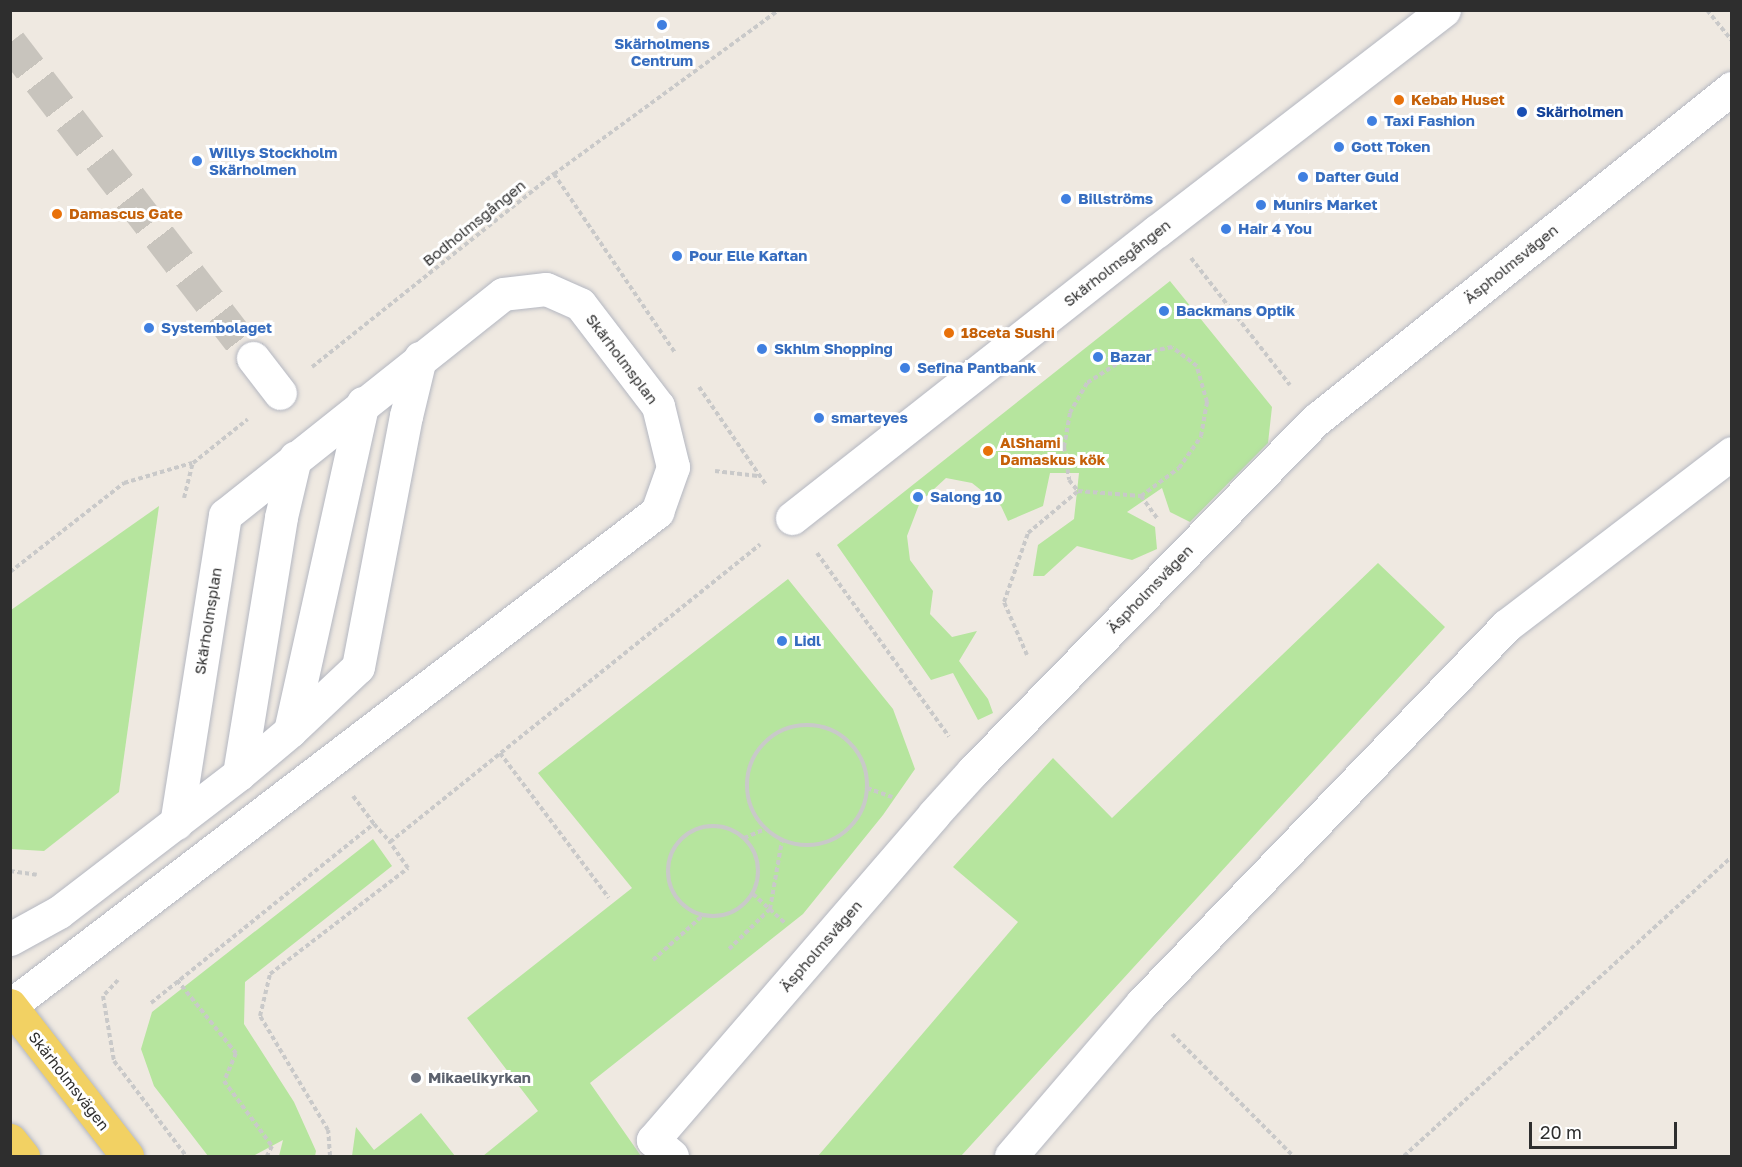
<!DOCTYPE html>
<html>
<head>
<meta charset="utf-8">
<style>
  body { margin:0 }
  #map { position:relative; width:1742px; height:1167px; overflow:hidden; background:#efe9e1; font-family:"Golos Text",sans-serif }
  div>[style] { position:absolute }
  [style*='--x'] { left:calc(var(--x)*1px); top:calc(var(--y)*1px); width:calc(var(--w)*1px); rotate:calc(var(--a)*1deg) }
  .green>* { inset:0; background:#b6e59e }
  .minor-tunnel>* { height:33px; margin-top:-16.5px; transform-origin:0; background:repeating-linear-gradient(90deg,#c8c4bd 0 33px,transparent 0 49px) }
  .path>* { height:4px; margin-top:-2px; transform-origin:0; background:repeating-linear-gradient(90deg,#c9c9c9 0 4.5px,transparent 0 7.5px) }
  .path>.ring { margin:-2px; padding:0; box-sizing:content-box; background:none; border:4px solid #c9c9c9; border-radius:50% }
  .roads { filter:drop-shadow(0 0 2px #b4b7c1) drop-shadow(0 0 2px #b4b7c1) }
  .minor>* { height:33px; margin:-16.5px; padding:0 16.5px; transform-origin:16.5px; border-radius:16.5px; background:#fff }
  .major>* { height:33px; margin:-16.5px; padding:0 16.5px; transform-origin:16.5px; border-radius:16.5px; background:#f2d163 }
  .dots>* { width:16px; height:16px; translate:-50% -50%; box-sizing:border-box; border:3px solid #fff; border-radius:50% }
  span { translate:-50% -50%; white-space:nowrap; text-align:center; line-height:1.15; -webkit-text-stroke:6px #fff; paint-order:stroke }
  .shop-label { font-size:15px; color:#366cbe; font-weight:700 }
  .left { translate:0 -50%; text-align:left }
  .food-label { font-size:15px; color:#c56008; font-weight:700 }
  .transit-label { font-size:15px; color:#164399; font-weight:700 }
  .street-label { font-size:15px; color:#2e2e2e }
  .worship-label { font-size:15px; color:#5b616d; font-weight:700 }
  .frame { position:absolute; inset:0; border:12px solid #2e2e2e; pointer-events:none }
  .scale { position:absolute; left:1529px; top:1122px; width:148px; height:27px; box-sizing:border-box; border:3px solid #2e2e2e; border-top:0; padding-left:8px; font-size:18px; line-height:21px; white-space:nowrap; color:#2e2e2e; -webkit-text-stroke:4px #fff; paint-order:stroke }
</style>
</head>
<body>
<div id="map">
  <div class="green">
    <div style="clip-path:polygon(1170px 281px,1272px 407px,1268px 443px,1190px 522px,1170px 512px,1162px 488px,1127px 512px,1155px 527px,1157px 549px,1132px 560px,1077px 546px,1044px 576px,1033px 576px,1038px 545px,1074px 519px,1079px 473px,1050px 473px,1043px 506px,1008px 521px,1001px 506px,972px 483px,946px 478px,920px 502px,907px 536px,910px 560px,933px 591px,930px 614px,952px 637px,977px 631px,959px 661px,988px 699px,993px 713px,978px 720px,953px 673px,931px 680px,837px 545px)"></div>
    <div style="clip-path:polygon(159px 506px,119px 792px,44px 851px,11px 849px,11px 610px)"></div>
    <div style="clip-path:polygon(1378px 563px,1445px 627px,961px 1156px,818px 1156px,1018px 922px,953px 867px,1053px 758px,1112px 818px)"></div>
    <div style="clip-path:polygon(788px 579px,893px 709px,915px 769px,883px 815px,803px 914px,590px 1083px,641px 1156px,483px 1156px,538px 1111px,467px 1018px,632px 888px,538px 773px)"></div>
    <div style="clip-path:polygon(373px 839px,392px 866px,245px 982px,244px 1024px,294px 1102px,316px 1151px,315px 1156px,279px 1156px,283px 1140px,253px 1156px,208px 1156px,154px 1086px,141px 1049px,152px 1012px)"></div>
    <div style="clip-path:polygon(421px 1113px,455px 1156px,352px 1156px,356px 1127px,374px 1150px)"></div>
  </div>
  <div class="minor-tunnel">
    <div style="--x:10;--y:42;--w:399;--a:52.4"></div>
  </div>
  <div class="path">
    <div style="--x:1707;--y:10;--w:40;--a:51"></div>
    <div style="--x:554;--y:174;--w:217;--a:55.9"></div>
    <div style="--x:1191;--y:258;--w:161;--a:52.1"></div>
    <div style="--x:312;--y:367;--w:310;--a:-38.6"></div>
    <div style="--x:554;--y:174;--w:278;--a:-36.1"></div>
    <div style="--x:699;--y:387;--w:119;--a:55.6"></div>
    <div style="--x:715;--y:471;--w:43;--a:6.6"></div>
    <div style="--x:1141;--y:496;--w:29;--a:54"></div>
    <div style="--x:184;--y:498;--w:36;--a:-76"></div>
    <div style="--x:193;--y:463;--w:70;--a:-38.7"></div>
    <div style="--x:817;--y:553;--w:226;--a:54.3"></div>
    <div style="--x:10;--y:572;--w:145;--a:-38"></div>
    <div style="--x:124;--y:483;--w:71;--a:-16.4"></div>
    <div style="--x:1027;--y:655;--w:58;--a:-113.5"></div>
    <div style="--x:1004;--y:602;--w:73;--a:-70.8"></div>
    <div style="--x:1028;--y:533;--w:65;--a:-40"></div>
    <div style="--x:1078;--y:491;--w:63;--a:4.5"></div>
    <div style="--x:1141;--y:496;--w:47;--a:-36.4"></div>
    <div style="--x:1179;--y:468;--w:39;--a:-55"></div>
    <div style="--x:1201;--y:436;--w:35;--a:-80"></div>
    <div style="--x:1207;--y:402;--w:37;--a:-106"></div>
    <div style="--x:1197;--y:366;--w:31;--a:-143"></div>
    <div style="--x:1172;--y:347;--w:44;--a:168.2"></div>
    <div style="--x:1129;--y:356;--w:50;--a:147.3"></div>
    <div style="--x:1087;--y:383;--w:34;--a:120"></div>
    <div style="--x:1070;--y:413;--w:35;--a:100"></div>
    <div style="--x:1064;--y:447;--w:33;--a:81"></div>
    <div style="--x:1069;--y:480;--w:14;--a:51"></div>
    <div class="ring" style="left:747px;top:725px;width:116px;height:116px"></div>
    <div style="--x:500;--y:753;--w:181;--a:53.1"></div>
    <div style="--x:867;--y:788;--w:27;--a:20"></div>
    <div style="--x:353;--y:796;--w:35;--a:53"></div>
    <div class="ring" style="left:668px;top:826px;width:86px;height:86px"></div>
    <div style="--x:744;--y:838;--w:23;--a:-23"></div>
    <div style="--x:10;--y:871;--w:27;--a:8"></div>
    <div style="--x:753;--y:894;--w:43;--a:42.2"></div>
    <div style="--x:729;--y:949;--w:57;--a:-44.3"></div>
    <div style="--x:770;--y:909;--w:70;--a:-80.1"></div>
    <div style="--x:653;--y:960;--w:66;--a:-41.9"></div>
    <div style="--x:118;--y:980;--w:22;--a:133"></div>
    <div style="--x:103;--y:996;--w:66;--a:80.4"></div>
    <div style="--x:114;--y:1061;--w:119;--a:52.8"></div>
    <div style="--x:177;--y:980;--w:94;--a:51.1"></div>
    <div style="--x:236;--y:1053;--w:30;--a:113"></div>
    <div style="--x:224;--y:1081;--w:81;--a:53.6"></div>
    <div style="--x:272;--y:1146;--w:11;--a:117"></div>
    <div style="--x:151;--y:1003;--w:286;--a:-38.8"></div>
    <div style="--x:374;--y:824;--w:24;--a:48"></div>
    <div style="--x:390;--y:842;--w:475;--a:-38.8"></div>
    <div style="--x:1172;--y:1034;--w:172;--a:45.2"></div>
    <div style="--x:330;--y:1156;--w:26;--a:-94"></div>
    <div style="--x:328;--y:1130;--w:133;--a:-120.8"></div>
    <div style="--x:260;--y:1016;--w:43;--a:-76.6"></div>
    <div style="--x:270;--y:974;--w:174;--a:-37.5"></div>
    <div style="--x:408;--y:868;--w:32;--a:-125"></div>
    <div style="--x:1404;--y:1156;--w:444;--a:-42.4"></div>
  </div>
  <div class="roads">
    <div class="minor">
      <div style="--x:253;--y:358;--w:44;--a:52.4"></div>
      <div style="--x:792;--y:518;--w:464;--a:-38.2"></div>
      <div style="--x:1157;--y:231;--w:362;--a:-37.6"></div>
      <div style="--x:290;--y:731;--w:336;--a:-77.5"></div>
      <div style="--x:239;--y:774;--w:260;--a:-80.7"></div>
      <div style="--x:281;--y:517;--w:61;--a:-76.7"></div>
      <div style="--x:10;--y:939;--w:56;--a:-28.9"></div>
      <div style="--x:59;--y:912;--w:227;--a:-37.5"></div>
      <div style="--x:239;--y:774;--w:67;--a:-40.1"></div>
      <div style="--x:290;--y:731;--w:93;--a:-43.3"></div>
      <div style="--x:358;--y:667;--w:256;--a:-79.2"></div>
      <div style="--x:406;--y:416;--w:60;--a:-76.4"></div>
      <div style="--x:11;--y:1005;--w:813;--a:-37.35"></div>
      <div style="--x:657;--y:512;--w:48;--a:-70.4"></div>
      <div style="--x:673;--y:467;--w:63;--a:-103.8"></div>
      <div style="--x:658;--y:406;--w:128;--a:-127.4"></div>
      <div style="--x:580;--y:304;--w:37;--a:-156"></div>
      <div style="--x:546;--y:289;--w:43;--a:173.4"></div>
      <div style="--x:503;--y:294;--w:355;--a:141.5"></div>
      <div style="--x:225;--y:515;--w:312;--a:99"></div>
      <div style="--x:672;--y:1156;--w:25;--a:-140"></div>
      <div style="--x:653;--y:1140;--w:430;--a:-49.2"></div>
      <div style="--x:934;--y:814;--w:58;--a:-47.8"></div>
      <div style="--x:973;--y:771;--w:492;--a:-45.7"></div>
      <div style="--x:1317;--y:419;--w:531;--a:-38.58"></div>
      <div style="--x:1011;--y:1156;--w:201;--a:-49.4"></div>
      <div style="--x:1142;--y:1003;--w:525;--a:-46"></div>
      <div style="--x:1507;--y:625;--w:283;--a:-37.4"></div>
    </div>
    <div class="major">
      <div style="--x:10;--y:1005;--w:191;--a:52.2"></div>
      <div style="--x:10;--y:1140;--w:21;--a:51"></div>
    </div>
  </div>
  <div class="dots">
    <div style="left:662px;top:25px;background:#3f7fe0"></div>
    <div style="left:1399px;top:100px;background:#e8710a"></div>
    <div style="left:1522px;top:112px;background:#1a4fb4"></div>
    <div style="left:1372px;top:121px;background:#3f7fe0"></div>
    <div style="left:1339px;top:147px;background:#3f7fe0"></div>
    <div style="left:197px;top:161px;background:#3f7fe0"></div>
    <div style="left:1303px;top:177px;background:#3f7fe0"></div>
    <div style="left:1066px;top:199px;background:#3f7fe0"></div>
    <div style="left:1261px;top:205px;background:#3f7fe0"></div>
    <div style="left:57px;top:214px;background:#e8710a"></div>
    <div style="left:1226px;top:229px;background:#3f7fe0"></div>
    <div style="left:677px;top:256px;background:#3f7fe0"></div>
    <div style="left:1164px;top:311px;background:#3f7fe0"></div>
    <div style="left:149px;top:328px;background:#3f7fe0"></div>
    <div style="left:949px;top:333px;background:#e8710a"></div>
    <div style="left:762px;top:349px;background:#3f7fe0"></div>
    <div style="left:1098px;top:357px;background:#3f7fe0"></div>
    <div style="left:905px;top:368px;background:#3f7fe0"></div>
    <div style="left:819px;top:418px;background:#3f7fe0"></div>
    <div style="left:988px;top:451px;background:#e8710a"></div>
    <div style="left:918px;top:497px;background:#3f7fe0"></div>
    <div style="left:782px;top:641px;background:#3f7fe0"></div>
    <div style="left:416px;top:1078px;background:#6b7280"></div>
  </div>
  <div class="shop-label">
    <span style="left:662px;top:52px">Skärholmens<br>Centrum</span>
    <span class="left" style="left:1384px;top:121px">Taxi Fashion</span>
    <span class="left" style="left:1351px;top:147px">Gott Token</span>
    <span class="left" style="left:209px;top:161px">Willys Stockholm<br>Skärholmen</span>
    <span class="left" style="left:1315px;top:177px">Dafter Guld</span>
    <span class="left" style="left:1078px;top:199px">Billströms</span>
    <span class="left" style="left:1273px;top:205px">Munirs Market</span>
    <span class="left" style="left:1238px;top:229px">Hair 4 You</span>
    <span class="left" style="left:689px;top:256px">Pour Elle Kaftan</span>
    <span class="left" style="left:1176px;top:311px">Backmans Optik</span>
    <span class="left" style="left:161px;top:328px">Systembolaget</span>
    <span class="left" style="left:774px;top:349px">Skhlm Shopping</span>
    <span class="left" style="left:1110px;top:357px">Bazar</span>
    <span class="left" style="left:917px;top:368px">Sefina Pantbank</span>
    <span class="left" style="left:831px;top:418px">smarteyes</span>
    <span class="left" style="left:930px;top:497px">Salong 10</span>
    <span class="left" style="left:794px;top:641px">Lidl</span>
  </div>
  <div class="food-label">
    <span class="left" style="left:1411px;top:100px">Kebab Huset</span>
    <span class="left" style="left:69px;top:214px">Damascus Gate</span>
    <span class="left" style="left:961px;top:333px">18ceta Sushi</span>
    <span class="left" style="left:1000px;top:451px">AlShami<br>Damaskus kök</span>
  </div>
  <div class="transit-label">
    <span class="left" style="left:1536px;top:112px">Skärholmen</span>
  </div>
  <div class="street-label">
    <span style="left:474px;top:223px;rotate:-39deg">Bodholmsgången</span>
    <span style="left:1117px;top:263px;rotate:-38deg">Skärholmsgången</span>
    <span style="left:1511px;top:264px;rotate:-39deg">Äspholmsvägen</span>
    <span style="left:622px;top:359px;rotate:53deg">Skärholmsplan</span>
    <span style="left:1150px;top:589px;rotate:-46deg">Äspholmsvägen</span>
    <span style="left:208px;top:621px;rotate:-81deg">Skärholmsplan</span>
    <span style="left:821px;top:946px;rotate:-49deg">Äspholmsvägen</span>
    <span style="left:69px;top:1081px;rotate:52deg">Skärholmsvägen</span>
  </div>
  <div class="worship-label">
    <span class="left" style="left:428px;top:1078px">Mikaelikyrkan</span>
  </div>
  <div class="frame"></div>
  <div class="scale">20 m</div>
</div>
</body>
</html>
